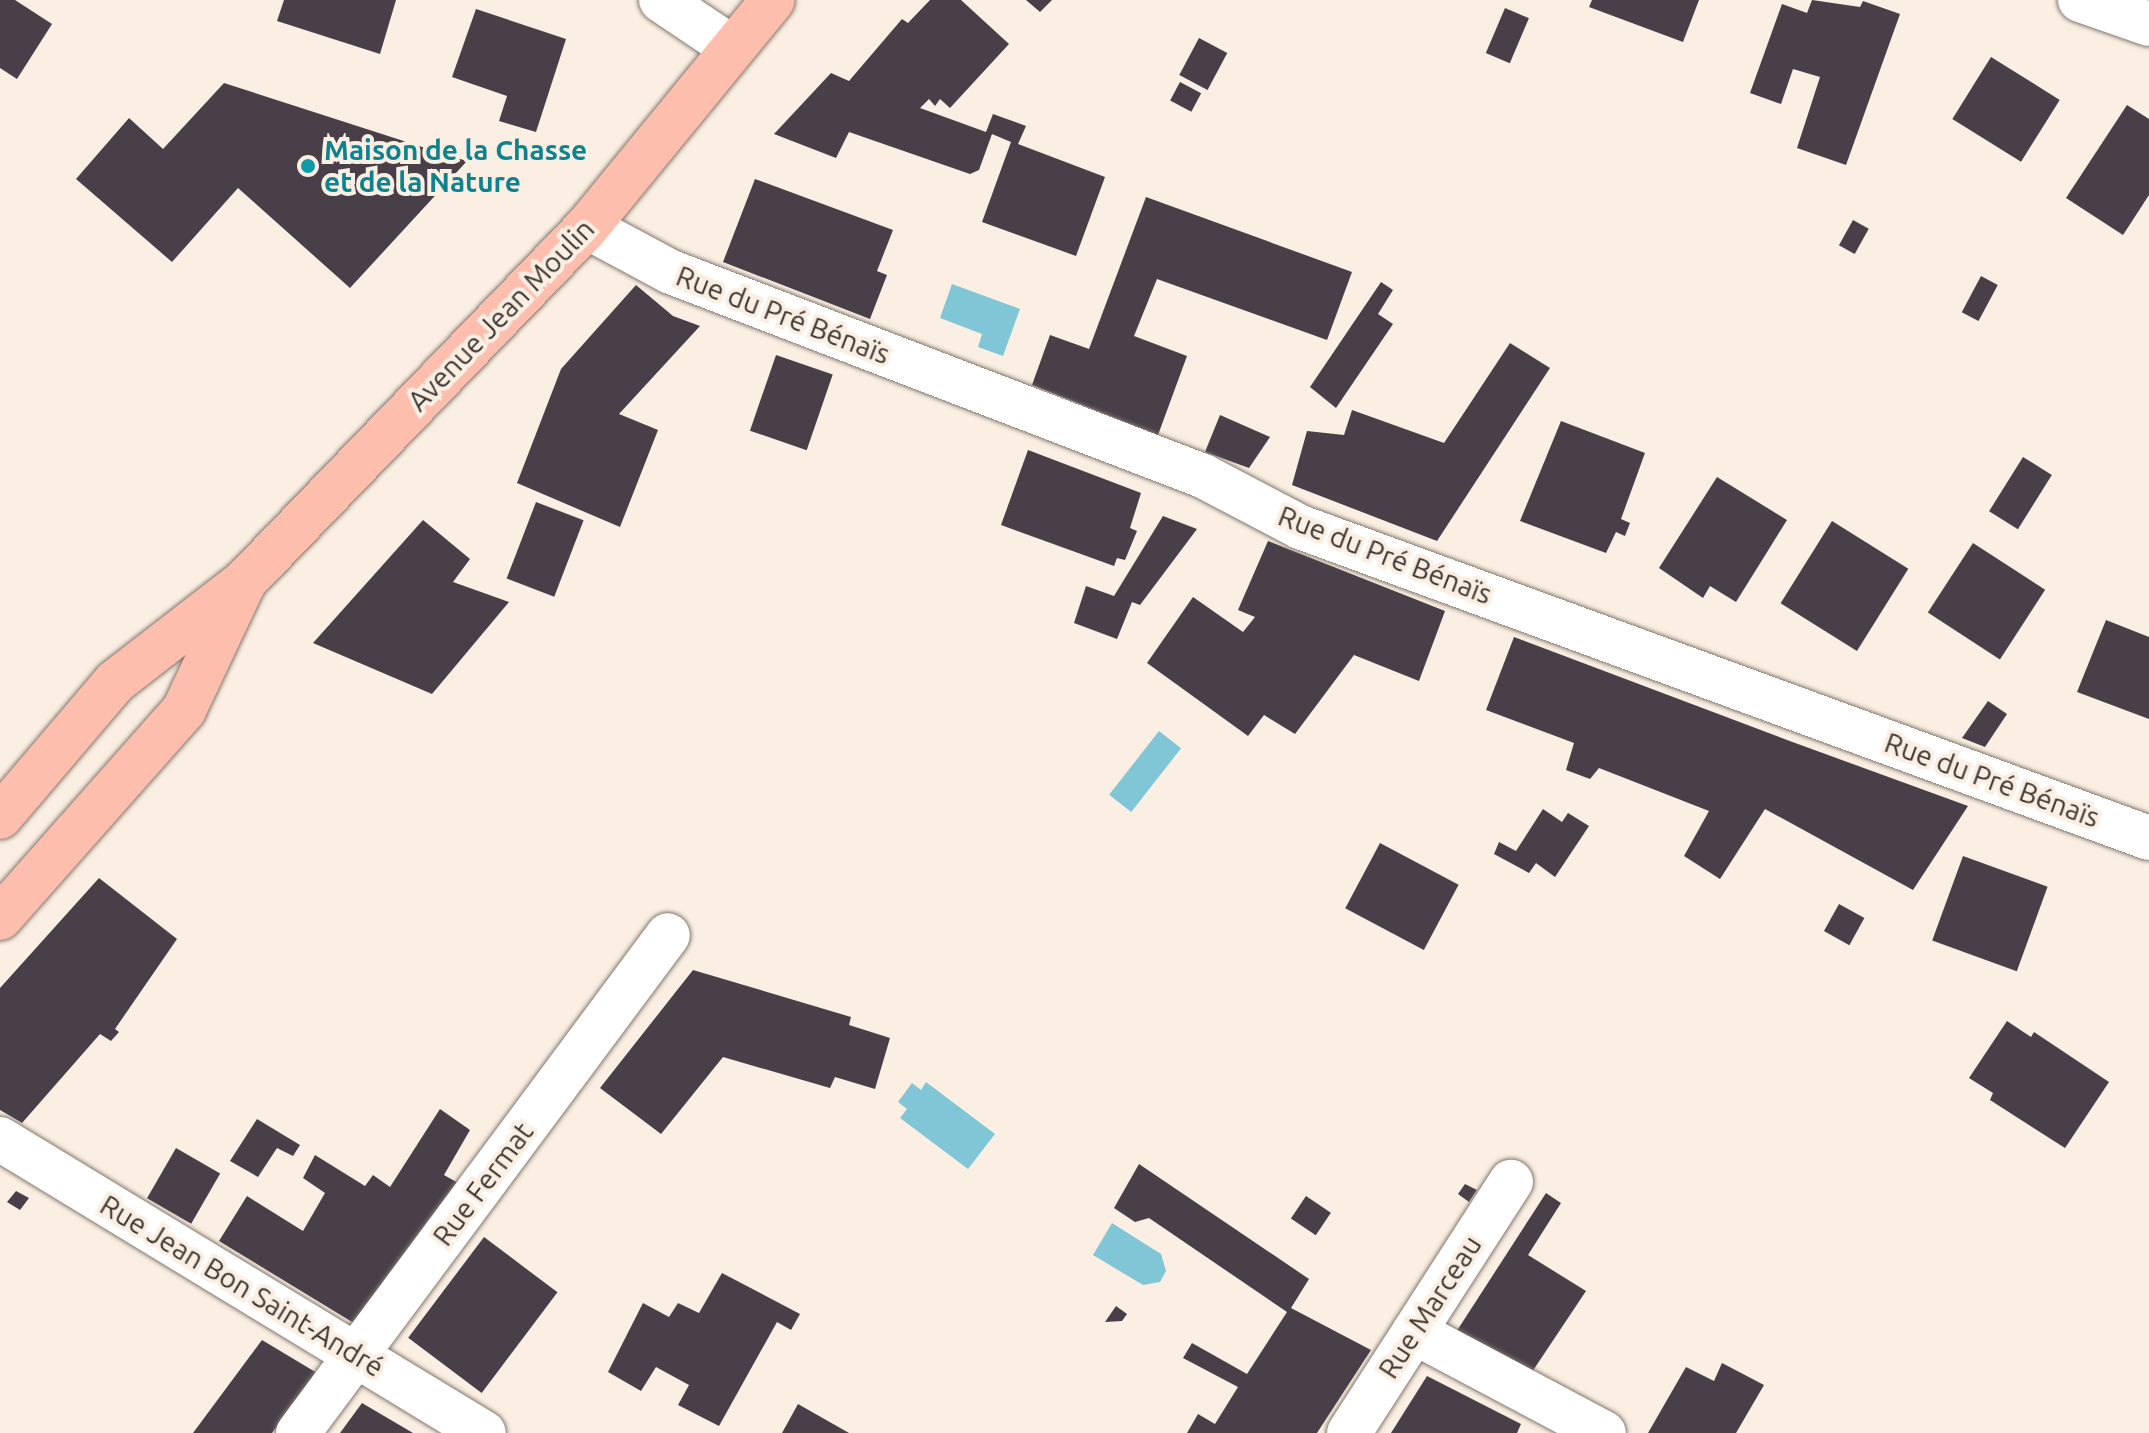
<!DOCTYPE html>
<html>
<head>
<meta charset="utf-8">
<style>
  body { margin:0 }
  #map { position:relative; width:2149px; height:1433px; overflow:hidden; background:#fbefe3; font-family:Ubuntu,sans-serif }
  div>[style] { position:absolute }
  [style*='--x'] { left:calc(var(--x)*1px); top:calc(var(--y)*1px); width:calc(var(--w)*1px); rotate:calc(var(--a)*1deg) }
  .water>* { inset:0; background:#81c6d6; transform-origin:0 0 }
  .building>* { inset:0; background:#483f49; transform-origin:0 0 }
  .roads { filter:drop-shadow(0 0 2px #83776d) drop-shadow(0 0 2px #83776d) }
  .minor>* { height:44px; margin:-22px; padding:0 22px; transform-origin:22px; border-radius:22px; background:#fff }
  .primary>* { height:44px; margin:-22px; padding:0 22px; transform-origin:22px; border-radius:22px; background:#fdbead }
  .dots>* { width:22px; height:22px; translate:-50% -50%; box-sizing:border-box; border:4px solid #fbefe3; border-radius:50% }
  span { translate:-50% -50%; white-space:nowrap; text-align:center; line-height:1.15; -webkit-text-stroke:8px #fbefe3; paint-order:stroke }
  .culture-label { font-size:28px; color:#0d838f; font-weight:700 }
  .left { translate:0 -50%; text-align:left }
  .street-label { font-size:28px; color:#3d3833 }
</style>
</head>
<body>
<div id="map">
  <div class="water">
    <div style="clip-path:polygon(952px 284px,1020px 309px,1003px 356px,978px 347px,982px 334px,940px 318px)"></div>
    <div style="left:1159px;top:731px;width:28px;height:81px;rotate:38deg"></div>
    <div style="clip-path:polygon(926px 1082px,995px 1134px,968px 1169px,900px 1118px,907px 1109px,898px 1102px,912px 1083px,921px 1090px)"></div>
    <div style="clip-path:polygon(1112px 1223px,1161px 1254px,1166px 1271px,1160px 1282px,1143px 1285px,1093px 1255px)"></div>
  </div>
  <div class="building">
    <div style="clip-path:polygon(0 0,15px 0,52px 24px,17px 79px,0 68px)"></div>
    <div style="clip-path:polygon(284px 0,396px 0,380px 54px,277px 21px)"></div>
    <div style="clip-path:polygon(930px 0,961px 0,1009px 44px,950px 108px,940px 99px,935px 106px,929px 99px,920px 108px,986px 132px,993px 114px,1026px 126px,1018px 144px,1105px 177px,1076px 256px,982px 222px,1011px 142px,992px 134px,979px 170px,970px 174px,849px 132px,836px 158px,774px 134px,831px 73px,849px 81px,902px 19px,908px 23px)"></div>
    <div style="clip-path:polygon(1026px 0,1052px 0,1040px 12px)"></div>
    <div style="clip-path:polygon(1592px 0,1699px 0,1683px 42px,1589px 7px)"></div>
    <div style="clip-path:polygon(1812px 0,1860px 7px,1863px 1px,1900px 14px,1846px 165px,1797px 148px,1820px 77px,1793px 69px,1781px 104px,1750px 93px,1782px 4px,1807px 13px)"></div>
    <div style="left:1505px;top:8px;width:26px;height:49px;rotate:23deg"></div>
    <div style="clip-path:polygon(476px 9px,566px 39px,536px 132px,499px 121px,507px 96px,452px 77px)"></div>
    <div style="left:1199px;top:38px;width:32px;height:42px;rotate:28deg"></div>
    <div style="left:1991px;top:57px;width:81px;height:73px;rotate:32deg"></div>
    <div style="left:1180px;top:82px;width:24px;height:21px;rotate:28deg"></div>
    <div style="clip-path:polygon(224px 83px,444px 154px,467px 161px,350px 288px,238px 188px,172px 262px,76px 179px,129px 118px,163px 149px)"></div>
    <div style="clip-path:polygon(2127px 105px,2149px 119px,2149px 195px,2123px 235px,2066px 198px)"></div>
    <div style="clip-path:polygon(755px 179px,893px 230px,877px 271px,887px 275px,870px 319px,723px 262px)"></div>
    <div style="clip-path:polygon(1146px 197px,1352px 272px,1327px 340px,1157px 279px,1134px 336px,1187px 356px,1158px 435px,1032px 385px,1050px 335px,1089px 349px)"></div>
    <div style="left:1853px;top:220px;width:18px;height:29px;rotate:29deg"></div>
    <div style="left:1981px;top:276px;width:19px;height:41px;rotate:28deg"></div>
    <div style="clip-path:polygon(1381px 282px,1393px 290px,1378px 314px,1393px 324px,1336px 408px,1310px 387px)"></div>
    <div style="clip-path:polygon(636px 285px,673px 316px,700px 326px,619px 414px,658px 430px,620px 527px,517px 483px,561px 369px)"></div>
    <div style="clip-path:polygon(1510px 343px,1550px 368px,1437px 541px,1292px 485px,1307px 431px,1344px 435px,1352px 410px,1444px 443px)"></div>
    <div style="left:776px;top:355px;width:60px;height:80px;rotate:19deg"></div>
    <div style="clip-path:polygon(1220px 415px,1270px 437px,1249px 468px,1205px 452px)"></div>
    <div style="clip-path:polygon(1561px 421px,1645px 453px,1621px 519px,1630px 523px,1625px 536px,1616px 532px,1606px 553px,1520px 521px)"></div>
    <div style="clip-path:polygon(1028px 450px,1141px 493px,1130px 528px,1137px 531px,1125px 560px,1117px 558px,1114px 566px,1001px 525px)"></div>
    <div style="left:2023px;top:457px;width:34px;height:64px;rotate:32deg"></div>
    <div style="clip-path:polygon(1717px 477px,1787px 520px,1736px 602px,1710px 586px,1703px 598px,1659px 568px)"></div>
    <div style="left:536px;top:502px;width:51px;height:82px;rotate:21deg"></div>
    <div style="clip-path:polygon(1163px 516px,1197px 529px,1140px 605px,1132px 602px,1117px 639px,1074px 623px,1086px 586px,1114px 596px)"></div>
    <div style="clip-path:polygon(423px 520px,470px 559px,453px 582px,509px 602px,432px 694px,313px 643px)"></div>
    <div style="left:1832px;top:521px;width:90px;height:97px;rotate:32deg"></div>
    <div style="clip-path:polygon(1268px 541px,1445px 611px,1419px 681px,1354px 655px,1295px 734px,1264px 715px,1248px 736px,1147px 663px,1193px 597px,1243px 632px,1255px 617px,1238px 610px)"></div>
    <div style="left:1973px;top:543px;width:86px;height:83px;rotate:33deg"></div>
    <div style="clip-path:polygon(2106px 620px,2149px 637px,2149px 719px,2077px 692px)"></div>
    <div style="clip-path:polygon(1514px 637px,1787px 740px,1968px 806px,1913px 890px,1765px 809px,1720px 879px,1684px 856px,1709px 811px,1599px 768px,1590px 779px,1566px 770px,1574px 743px,1486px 710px)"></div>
    <div style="clip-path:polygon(1988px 701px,2007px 714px,1985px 747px,1962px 738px)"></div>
    <div style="clip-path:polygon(1543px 809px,1562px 822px,1568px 813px,1589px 826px,1555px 877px,1536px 863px,1529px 873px,1494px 854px,1499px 842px,1516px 851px)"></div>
    <div style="left:1380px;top:843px;width:89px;height:74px;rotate:28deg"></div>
    <div style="left:1963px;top:856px;width:90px;height:90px;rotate:20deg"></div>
    <div style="clip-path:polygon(99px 878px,177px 939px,115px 1029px,119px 1032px,111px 1041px,100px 1034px,22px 1123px,0 1110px,0 988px)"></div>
    <div style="left:1839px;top:904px;width:29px;height:31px;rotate:29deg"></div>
    <div style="clip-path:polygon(693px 970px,851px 1017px,849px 1025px,890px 1038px,875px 1089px,835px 1077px,830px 1088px,723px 1057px,661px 1134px,600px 1088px)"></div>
    <div style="clip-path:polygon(2007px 1021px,2031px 1037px,2034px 1032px,2109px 1082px,2065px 1148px,1990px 1100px,1993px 1093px,1969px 1078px)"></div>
    <div style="clip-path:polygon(440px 1109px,470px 1130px,444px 1175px,460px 1184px,357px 1325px,219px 1241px,247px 1196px,303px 1231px,325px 1193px,303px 1178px,315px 1155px,365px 1186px,373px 1175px,390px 1187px)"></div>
    <div style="clip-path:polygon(257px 1119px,300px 1145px,293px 1156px,277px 1148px,258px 1177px,230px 1161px)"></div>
    <div style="left:176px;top:1148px;width:51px;height:58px;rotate:30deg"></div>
    <div style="clip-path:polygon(1139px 1164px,1309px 1279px,1291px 1308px,1371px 1350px,1317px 1433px,1187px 1433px,1198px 1414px,1215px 1424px,1238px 1387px,1183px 1358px,1192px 1343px,1247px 1374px,1287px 1312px,1149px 1218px,1135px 1222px,1114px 1208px)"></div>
    <div style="clip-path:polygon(1465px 1184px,1477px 1190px,1469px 1202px,1458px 1194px)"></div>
    <div style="clip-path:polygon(16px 1191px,29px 1198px,20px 1210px,7px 1202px)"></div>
    <div style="clip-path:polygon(1546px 1193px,1561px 1203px,1528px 1255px,1586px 1291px,1524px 1384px,1449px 1343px)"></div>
    <div style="left:1306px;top:1196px;width:30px;height:27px;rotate:34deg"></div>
    <div style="left:484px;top:1237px;width:92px;height:126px;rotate:37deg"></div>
    <div style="clip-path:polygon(722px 1273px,800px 1314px,791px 1330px,777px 1322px,719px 1426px,678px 1405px,689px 1385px,656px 1367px,641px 1391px,608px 1372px,643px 1303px,669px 1317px,678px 1303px,699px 1313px)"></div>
    <div style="clip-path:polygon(1116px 1306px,1127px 1314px,1122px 1321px,1105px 1322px)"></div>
    <div style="clip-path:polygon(262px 1340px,317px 1373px,272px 1433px,193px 1433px)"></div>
    <div style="clip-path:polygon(1722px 1363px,1764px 1385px,1736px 1433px,1648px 1433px,1686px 1367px,1714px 1381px)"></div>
    <div style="clip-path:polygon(1427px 1376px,1521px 1424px,1517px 1433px,1391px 1433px)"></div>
    <div style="clip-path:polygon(362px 1403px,413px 1433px,340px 1433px)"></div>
    <div style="clip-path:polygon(798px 1404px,849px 1433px,782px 1433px)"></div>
  </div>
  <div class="roads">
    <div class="minor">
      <div style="--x:661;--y:0;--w:84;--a:33.9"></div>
      <div style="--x:2080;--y:0;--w:73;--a:19.2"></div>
      <div style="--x:587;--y:227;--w:95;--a:28.2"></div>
      <div style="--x:671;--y:272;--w:570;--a:20.98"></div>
      <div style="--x:1203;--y:476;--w:110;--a:27.7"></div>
      <div style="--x:1300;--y:527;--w:904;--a:20.12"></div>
      <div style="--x:0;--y:1139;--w:566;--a:31.28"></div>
      <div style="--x:1414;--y:1332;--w:215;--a:28"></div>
      <div style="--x:298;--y:1433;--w:620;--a:-53.39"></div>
      <div style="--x:1349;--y:1433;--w:299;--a:-57.2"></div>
    </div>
    <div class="primary">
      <div style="--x:0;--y:817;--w:177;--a:-49.6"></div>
      <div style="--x:115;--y:682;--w:165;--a:-37.8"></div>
      <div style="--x:245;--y:581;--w:492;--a:-46"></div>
      <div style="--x:587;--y:227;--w:293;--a:-50.7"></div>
      <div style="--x:0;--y:918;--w:278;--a:-48.5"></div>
      <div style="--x:184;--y:710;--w:136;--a:-64.8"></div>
    </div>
  </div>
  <div class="dots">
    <div style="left:308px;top:166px;background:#0f9aa8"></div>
  </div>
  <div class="culture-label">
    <span class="left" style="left:324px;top:166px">Maison de la Chasse<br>et de la Nature</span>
  </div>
  <div class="street-label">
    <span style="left:501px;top:315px;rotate:-46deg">Avenue Jean Moulin</span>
    <span style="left:783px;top:315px;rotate:21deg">Rue du Pré Bénaïs</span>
    <span style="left:1385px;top:555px;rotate:21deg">Rue du Pré Bénaïs</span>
    <span style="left:1992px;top:780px;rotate:20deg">Rue du Pré Bénaïs</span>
    <span style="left:483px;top:1184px;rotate:-53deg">Rue Fermat</span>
    <span style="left:242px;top:1286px;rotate:31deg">Rue Jean Bon Saint-André</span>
    <span style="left:1430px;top:1307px;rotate:-57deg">Rue Marceau</span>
  </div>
</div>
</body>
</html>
